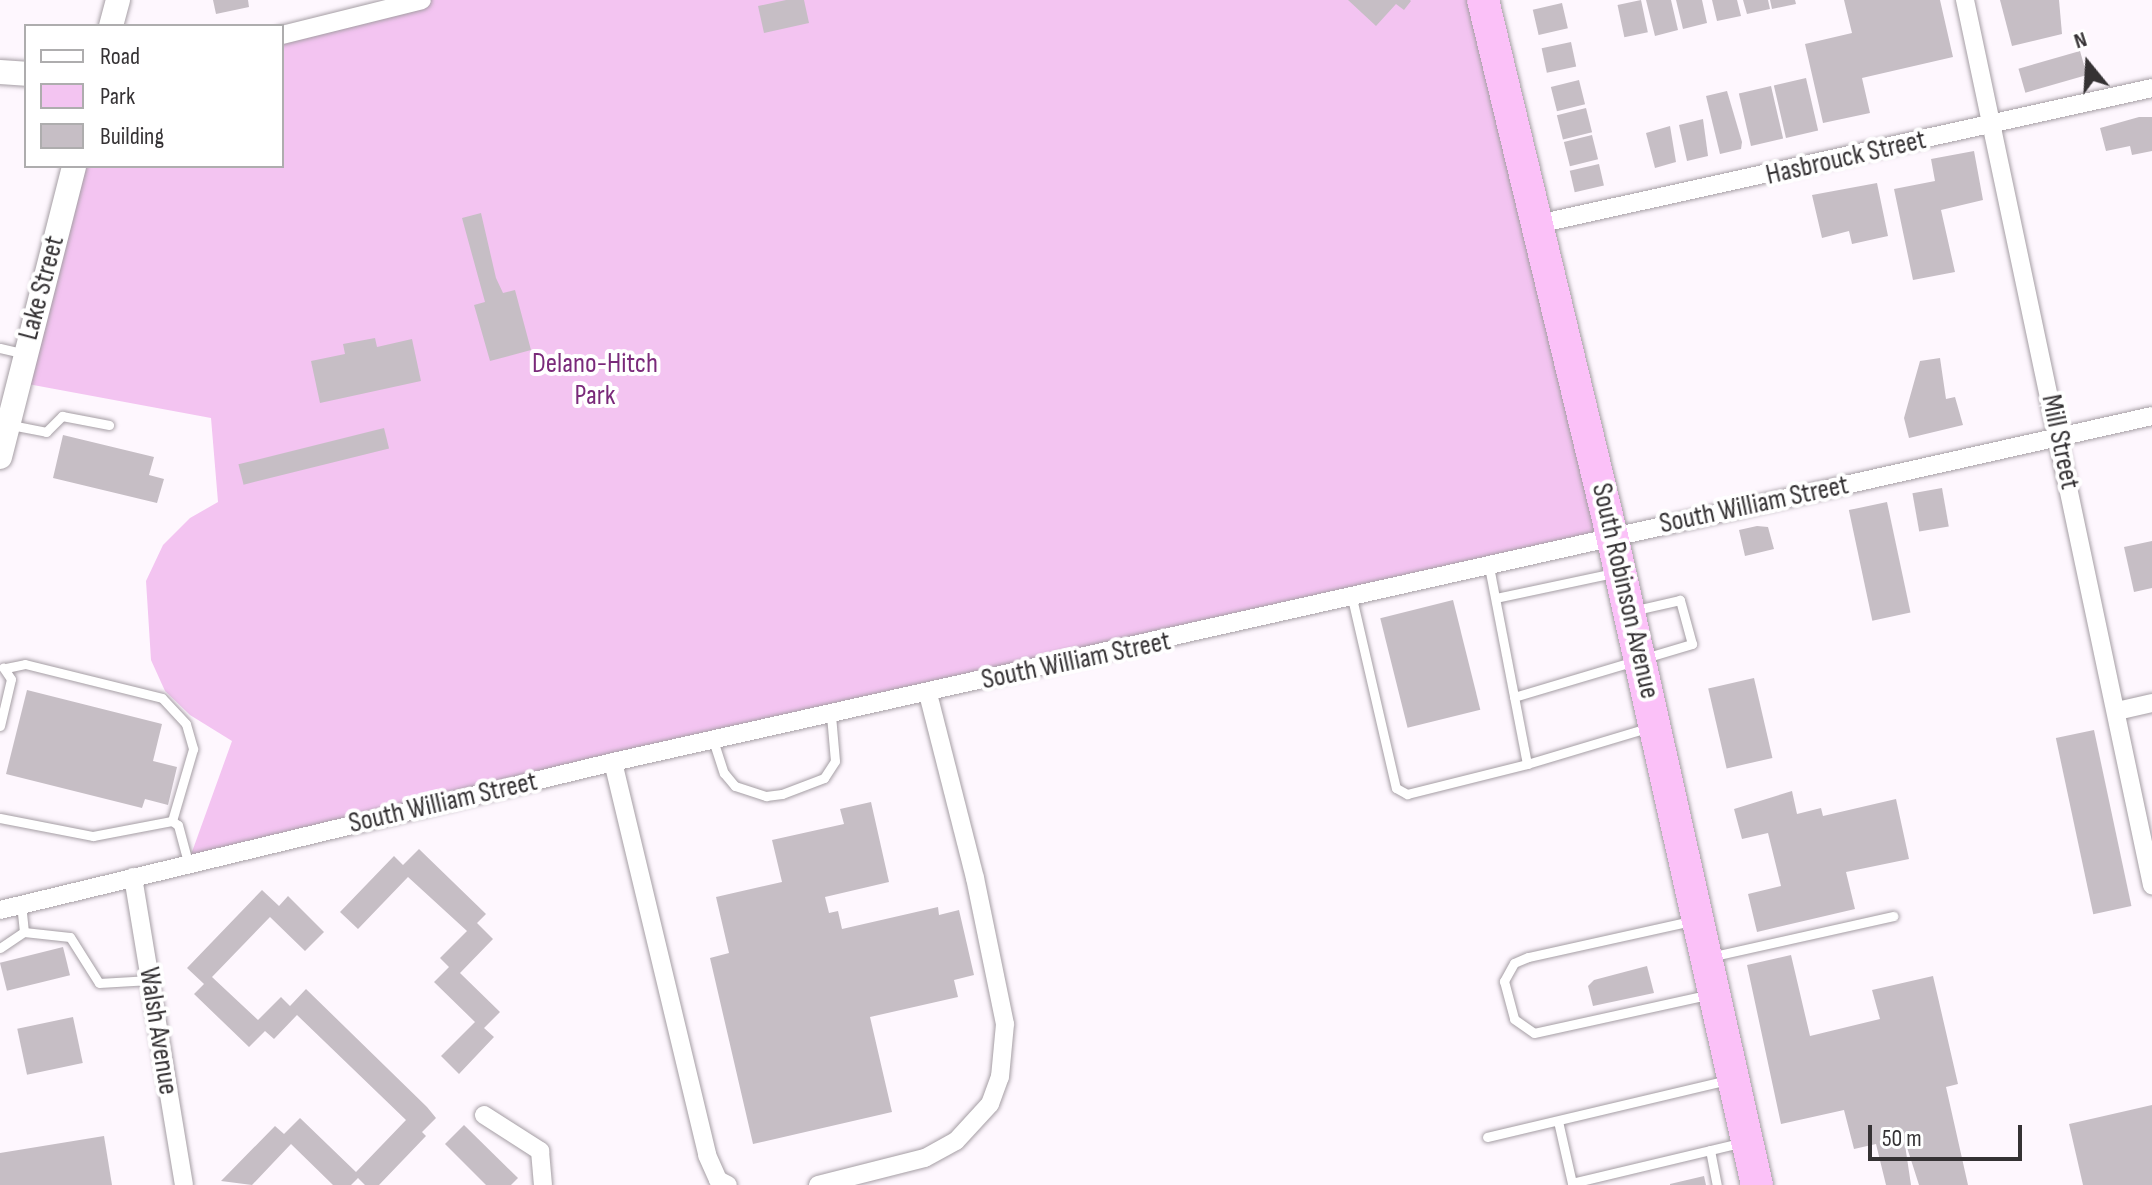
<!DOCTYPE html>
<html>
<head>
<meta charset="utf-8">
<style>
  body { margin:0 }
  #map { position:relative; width:2152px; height:1185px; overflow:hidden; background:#fef7fe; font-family:"Sofia Sans Condensed",sans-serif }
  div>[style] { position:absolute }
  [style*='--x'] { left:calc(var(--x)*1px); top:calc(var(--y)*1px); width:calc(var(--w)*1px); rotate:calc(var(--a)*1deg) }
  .green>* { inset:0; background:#f3c4f1 }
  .building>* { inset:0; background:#c6bec5; transform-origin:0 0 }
  .roads { filter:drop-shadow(0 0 2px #a59ea4) drop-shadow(0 0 2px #a59ea4) }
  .lane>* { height:9px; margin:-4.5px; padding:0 4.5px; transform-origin:4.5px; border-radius:4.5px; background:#fff }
  .street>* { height:18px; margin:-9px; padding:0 9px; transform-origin:9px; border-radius:9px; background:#fff }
  .secondary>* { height:24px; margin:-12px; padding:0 12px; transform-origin:12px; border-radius:12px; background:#fff }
  .highway>* { height:32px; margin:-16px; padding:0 16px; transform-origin:16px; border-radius:16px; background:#fbc1f8 }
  span { translate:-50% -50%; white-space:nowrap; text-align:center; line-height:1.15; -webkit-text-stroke:8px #fff; paint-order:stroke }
  .street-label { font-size:28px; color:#353234 }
  .park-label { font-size:28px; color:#7a2a7a }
  .legend { position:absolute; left:24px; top:24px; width:260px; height:144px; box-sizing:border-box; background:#fff; border:2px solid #aeadae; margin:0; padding:10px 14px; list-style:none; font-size:24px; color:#353234 }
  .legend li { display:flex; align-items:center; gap:16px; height:40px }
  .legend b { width:40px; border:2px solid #aeadae }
  .north { position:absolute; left:2048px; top:24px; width:80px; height:80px; -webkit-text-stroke:6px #fff; paint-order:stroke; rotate:342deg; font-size:22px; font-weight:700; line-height:32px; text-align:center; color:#353234 }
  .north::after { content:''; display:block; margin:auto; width:28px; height:36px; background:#353234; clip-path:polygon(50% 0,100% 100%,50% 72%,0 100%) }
  .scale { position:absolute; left:1868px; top:1125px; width:154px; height:36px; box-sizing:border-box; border:4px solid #353234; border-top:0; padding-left:10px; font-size:24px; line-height:28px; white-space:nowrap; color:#353234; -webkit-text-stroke:6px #fff; paint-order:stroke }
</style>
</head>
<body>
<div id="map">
  <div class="green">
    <div style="clip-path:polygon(427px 0,1485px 0,1612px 536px,188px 863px,232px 741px,190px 715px,165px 691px,151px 660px,146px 581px,163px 545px,190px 518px,218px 502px,211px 418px,17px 382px,74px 166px,282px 166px,282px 33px)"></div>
  </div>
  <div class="building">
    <div style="clip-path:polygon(213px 0,248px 0,249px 7px,216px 14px)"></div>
    <div style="clip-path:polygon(786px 0,804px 0,809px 23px,764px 33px,758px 6px)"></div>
    <div style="clip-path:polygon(1348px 0,1410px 0,1411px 1px,1404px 10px,1396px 4px,1376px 26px)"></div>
    <div style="left:1641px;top:0;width:33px;height:24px;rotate:78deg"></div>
    <div style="clip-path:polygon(1646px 0,1671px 0,1678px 30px,1655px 36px)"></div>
    <div style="clip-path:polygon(1676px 0,1702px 0,1707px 23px,1683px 29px)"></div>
    <div style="clip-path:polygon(1712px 0,1737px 0,1741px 16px,1717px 21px)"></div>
    <div style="clip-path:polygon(1743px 0,1768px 0,1770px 9px,1747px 14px)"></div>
    <div style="clip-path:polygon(1770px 0,1795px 0,1796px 4px,1772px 9px)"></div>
    <div style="clip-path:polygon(1844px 0,1940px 0,1953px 57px,1862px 78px,1870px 113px,1823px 123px,1805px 44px,1852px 33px)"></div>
    <div style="clip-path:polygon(2000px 0,2059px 0,2062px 34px,2012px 46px)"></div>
    <div style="left:1562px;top:3px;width:26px;height:30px;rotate:77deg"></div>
    <div style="left:1571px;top:42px;width:25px;height:30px;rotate:78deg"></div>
    <div style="left:2080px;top:51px;width:25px;height:64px;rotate:74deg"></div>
    <div style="left:1806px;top:78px;width:54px;height:33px;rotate:77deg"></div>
    <div style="left:1579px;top:80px;width:25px;height:29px;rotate:76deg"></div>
    <div style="left:1771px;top:86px;width:54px;height:33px;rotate:77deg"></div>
    <div style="clip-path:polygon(1727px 91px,1742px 142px,1741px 149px,1720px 154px,1706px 96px)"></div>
    <div style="left:1586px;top:108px;width:25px;height:30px;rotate:76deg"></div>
    <div style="clip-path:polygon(2139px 117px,2152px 117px,2152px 151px,2132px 155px,2130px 146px,2106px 151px,2100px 128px)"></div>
    <div style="clip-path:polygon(1703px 119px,1708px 156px,1687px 161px,1679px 125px)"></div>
    <div style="clip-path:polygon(1670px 126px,1676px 162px,1655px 168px,1646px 133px)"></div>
    <div style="left:1592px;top:135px;width:25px;height:29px;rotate:76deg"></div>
    <div style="clip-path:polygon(1974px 151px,1983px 200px,1941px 210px,1955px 272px,1913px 280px,1894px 189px,1935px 181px,1931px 159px)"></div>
    <div style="left:1599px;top:164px;width:22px;height:30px;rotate:77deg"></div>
    <div style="clip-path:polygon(1877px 183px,1888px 236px,1852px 244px,1849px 231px,1822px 238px,1812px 195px)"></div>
    <div style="clip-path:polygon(481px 213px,496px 278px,503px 293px,515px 290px,531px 350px,490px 361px,474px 305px,485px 302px,462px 218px)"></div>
    <div style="clip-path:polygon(375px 338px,377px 347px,412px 339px,421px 381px,320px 403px,311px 361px,345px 354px,343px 344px)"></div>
    <div style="clip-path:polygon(1940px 358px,1946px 399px,1955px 397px,1963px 425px,1909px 438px,1904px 418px,1920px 361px)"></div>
    <div style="left:384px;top:428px;width:21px;height:150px;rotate:76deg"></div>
    <div style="clip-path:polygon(63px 435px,154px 457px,149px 475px,164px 479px,157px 503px,53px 478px)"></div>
    <div style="left:1942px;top:488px;width:39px;height:30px;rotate:80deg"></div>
    <div style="left:1887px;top:502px;width:113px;height:39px;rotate:78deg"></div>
    <div style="clip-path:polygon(1757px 526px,1768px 527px,1774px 549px,1745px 556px,1739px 530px)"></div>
    <div style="clip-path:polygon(2152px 541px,2152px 588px,2134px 592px,2124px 547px)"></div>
    <div style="left:1453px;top:600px;width:113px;height:75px;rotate:76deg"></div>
    <div style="left:1754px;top:678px;width:82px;height:47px;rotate:77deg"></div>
    <div style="clip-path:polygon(27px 690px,162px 724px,153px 761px,177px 767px,168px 805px,145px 799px,142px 808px,6px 774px)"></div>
    <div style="left:2094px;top:730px;width:180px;height:39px;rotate:78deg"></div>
    <div style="clip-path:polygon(1792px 791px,1797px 814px,1821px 808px,1823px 816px,1896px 799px,1909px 859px,1846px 872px,1855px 909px,1757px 932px,1748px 894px,1781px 886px,1768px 833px,1742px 839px,1734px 809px)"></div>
    <div style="clip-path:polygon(871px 802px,889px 882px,825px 897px,829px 913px,838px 911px,842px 929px,938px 907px,939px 915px,959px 910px,974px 975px,954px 980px,958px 997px,870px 1017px,892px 1112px,753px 1144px,710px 958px,729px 953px,716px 897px,782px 882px,772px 840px,844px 824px,840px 809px)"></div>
    <div style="clip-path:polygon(419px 849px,486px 914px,477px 923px,493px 939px,460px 973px,500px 1012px,484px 1028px,494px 1037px,459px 1074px,441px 1056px,475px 1022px,434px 982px,449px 967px,440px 958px,467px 931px,408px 877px,358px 929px,340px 912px,394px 856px,403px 865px)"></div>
    <div style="clip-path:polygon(262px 890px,279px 906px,288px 896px,324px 932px,305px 951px,270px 917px,212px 977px,258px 1020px,281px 997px,290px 1006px,306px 989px,427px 1107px,436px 1118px,422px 1132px,426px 1136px,379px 1185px,365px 1185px,358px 1178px,351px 1185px,333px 1185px,291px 1144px,252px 1185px,221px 1181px,275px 1126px,284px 1134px,300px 1118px,356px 1172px,406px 1120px,297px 1015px,274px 1039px,265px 1031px,249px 1047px,194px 994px,204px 984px,187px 968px)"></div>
    <div style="left:63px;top:947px;width:29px;height:65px;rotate:76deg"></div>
    <div style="clip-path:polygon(1791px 955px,1810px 1036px,1880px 1019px,1872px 990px,1933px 976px,1958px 1084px,1946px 1087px,1968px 1185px,1919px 1185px,1904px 1138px,1911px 1185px,1886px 1185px,1876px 1144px,1854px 1149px,1844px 1110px,1781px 1124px,1747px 965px)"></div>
    <div style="clip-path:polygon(1647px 966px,1654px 993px,1593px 1006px,1588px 986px,1594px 980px)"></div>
    <div style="left:73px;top:1017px;width:47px;height:57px;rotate:78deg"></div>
    <div style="clip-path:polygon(2152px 1105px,2152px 1185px,2083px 1185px,2069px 1124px)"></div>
    <div style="clip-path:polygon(464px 1125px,518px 1178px,511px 1185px,486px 1185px,445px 1144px)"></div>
    <div style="clip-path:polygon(104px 1136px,112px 1185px,0 1185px,0 1153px)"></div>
    <div style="clip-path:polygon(1704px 1176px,1706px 1185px,1670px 1185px,1670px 1184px)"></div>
  </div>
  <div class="roads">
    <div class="lane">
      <div style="--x:0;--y:348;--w:26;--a:13"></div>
      <div style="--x:11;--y:425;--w:36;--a:11"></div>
      <div style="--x:46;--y:432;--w:23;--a:-45"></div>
      <div style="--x:62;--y:416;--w:48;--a:10.8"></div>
      <div style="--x:1352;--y:598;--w:195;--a:77"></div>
      <div style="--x:1396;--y:788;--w:13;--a:29"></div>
      <div style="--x:1407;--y:794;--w:124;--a:-14"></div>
      <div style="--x:1527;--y:764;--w:202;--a:-100.9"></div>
      <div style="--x:1496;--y:598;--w:121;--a:-12"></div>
      <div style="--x:6;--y:668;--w:19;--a:-12"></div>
      <div style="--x:25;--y:664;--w:141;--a:13.9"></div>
      <div style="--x:162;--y:698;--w:35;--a:47"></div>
      <div style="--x:186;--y:724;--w:26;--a:74"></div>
      <div style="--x:193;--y:749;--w:75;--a:106.3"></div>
      <div style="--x:1514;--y:697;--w:186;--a:-16.6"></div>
      <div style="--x:1692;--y:644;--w:46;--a:-105.3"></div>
      <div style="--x:1680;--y:600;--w:49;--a:167.1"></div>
      <div style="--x:0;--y:726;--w:48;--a:-76.8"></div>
      <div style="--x:11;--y:679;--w:14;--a:-124"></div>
      <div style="--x:713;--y:740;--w:35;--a:72"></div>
      <div style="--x:724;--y:773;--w:17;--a:50"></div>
      <div style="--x:735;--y:786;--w:33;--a:18"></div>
      <div style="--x:766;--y:796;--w:16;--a:-7"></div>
      <div style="--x:782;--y:794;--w:45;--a:-20.9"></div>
      <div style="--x:824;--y:778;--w:20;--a:-57"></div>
      <div style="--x:835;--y:761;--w:46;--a:-95"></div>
      <div style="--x:1527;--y:764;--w:128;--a:-16.7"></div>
      <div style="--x:0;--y:818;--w:95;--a:11"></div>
      <div style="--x:93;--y:836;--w:80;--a:-10.8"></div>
      <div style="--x:172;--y:821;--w:7;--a:34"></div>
      <div style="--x:178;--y:825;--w:39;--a:75"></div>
      <div style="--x:1691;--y:921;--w:167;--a:167.5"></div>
      <div style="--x:1528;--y:957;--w:15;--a:157"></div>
      <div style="--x:1514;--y:963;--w:21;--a:119"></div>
      <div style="--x:1504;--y:981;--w:39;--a:75"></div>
      <div style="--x:1514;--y:1019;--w:24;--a:35"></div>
      <div style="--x:1534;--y:1033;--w:177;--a:-12.4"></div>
      <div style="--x:24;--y:932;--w:46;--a:6.2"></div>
      <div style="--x:70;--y:937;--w:54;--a:57.8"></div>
      <div style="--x:99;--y:983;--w:51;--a:-3.4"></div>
      <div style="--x:0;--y:948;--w:29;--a:-34"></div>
      <div style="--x:24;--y:932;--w:28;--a:-96"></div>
      <div style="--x:1710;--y:957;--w:188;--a:-12.6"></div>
      <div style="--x:1558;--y:1121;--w:64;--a:77.3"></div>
      <div style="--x:1572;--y:1183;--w:173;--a:-13.4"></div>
      <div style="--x:1487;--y:1137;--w:249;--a:-13.3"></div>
      <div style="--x:1710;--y:1150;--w:36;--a:79"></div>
    </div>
    <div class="street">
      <div style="--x:1965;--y:0;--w:905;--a:78.07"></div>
      <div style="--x:282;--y:35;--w:144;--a:-14"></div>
      <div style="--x:1538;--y:224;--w:629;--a:-12.49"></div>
      <div style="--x:2117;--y:711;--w:36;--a:-13"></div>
      <div style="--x:613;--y:762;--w:404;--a:76.5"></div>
      <div style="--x:707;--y:1155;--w:27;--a:66"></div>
      <div style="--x:718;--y:1180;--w:11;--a:27"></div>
      <div style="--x:133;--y:877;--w:312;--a:80.6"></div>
      <div style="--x:0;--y:910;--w:631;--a:-13.57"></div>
      <div style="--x:613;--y:762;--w:1577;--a:-12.67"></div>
      <div style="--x:484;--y:1115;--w:67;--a:32.7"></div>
      <div style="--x:540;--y:1151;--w:34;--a:85"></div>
      <div style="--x:818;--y:1185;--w:110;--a:-14.2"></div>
      <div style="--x:925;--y:1158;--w:35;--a:-29"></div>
      <div style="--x:956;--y:1141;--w:50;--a:-47.4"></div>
      <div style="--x:990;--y:1104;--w:29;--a:-70"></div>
      <div style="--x:1000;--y:1077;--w:53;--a:-84.6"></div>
      <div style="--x:1005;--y:1024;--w:149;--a:-101.6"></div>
      <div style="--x:975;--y:878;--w:190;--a:-104.3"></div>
    </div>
    <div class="secondary">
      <div style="--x:111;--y:26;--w:27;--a:-75"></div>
      <div style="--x:0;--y:72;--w:26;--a:4"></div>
      <div style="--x:0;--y:457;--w:300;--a:-75.7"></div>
    </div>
    <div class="highway">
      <div style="--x:1483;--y:0;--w:551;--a:76.47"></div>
      <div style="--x:1612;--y:536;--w:665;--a:77.41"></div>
    </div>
  </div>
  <div class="street-label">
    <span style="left:1846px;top:158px;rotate:-13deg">Hasbrouck Street</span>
    <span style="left:42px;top:288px;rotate:-75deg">Lake Street</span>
    <span style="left:2060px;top:442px;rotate:78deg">Mill Street</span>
    <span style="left:1754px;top:505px;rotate:-12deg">South William Street</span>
    <span style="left:1625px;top:591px;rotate:77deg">South Robinson Avenue</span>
    <span style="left:1076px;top:661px;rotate:-12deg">South William Street</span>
    <span style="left:443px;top:803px;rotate:-13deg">South William Street</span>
    <span style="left:158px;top:1031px;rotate:81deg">Walsh Avenue</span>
  </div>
  <div class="park-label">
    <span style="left:595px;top:380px">Delano-Hitch<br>Park</span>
  </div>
  <ul class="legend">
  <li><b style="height:10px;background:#fff"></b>Road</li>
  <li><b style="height:22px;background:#f3c4f1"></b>Park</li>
  <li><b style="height:22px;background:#c6bec5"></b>Building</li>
  </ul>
  <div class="north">N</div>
  <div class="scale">50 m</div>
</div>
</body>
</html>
